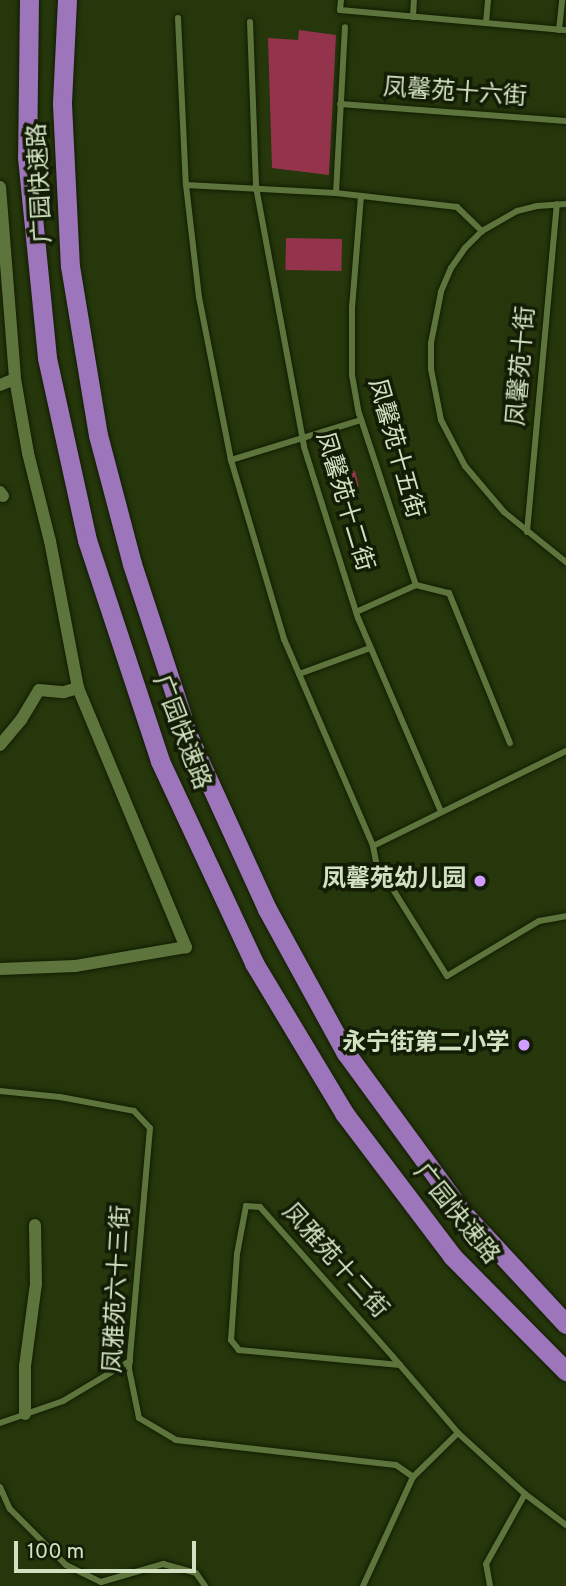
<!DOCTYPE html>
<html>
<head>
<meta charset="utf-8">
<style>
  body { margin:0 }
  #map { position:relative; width:566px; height:1586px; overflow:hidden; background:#26370c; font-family:Overpass,"Noto Sans SC",sans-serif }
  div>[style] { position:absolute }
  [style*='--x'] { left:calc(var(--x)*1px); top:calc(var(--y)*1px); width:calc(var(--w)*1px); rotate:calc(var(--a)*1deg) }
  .green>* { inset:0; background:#94344c; transform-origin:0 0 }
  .roads { filter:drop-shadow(0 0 2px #121d01) drop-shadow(0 0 2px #121d01) }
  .service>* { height:6px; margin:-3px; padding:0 3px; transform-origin:3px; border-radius:3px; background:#5d753c }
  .minor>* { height:12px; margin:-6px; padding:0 6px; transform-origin:6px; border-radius:6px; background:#5d753c }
  .trunk>* { height:19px; margin:-9.5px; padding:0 9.5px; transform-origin:9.5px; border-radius:9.5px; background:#9d75ba }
  .dots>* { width:19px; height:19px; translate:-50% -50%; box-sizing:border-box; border:4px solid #131d05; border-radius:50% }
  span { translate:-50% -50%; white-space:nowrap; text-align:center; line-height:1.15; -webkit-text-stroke:7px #131d05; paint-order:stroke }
  .street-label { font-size:24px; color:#d2e1c2 }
  .poi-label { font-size:24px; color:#d2e1c2; font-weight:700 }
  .right { translate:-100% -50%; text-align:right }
  .scale { position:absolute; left:14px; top:1541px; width:182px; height:32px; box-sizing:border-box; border:4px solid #d2e1c2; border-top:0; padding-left:9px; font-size:21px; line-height:24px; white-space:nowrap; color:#d2e1c2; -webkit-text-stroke:5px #131d05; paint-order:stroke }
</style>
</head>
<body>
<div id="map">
  <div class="green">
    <div style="clip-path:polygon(299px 30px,336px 35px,329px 175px,272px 168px,268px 38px,298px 40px)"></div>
    <div style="left:286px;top:238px;width:56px;height:32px;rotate:1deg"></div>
    <div style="left:355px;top:471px;width:16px;height:27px;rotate:76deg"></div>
  </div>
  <div class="roads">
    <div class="service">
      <div style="--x:341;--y:0;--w:10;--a:96"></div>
      <div style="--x:340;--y:10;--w:227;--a:5.1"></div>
      <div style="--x:413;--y:17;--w:17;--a:-87"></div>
      <div style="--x:178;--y:18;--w:167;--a:87.3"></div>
      <div style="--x:186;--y:185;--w:113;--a:83.4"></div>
      <div style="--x:199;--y:297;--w:166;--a:78.9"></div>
      <div style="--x:231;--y:460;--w:187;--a:73.5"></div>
      <div style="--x:284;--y:639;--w:225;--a:66.7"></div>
      <div style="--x:373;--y:846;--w:215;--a:-26.2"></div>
      <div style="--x:250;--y:22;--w:165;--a:87.9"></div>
      <div style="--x:256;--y:187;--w:264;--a:79.5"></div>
      <div style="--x:304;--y:447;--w:179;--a:72.5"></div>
      <div style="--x:358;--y:618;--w:211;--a:66.8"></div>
      <div style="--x:486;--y:23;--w:23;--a:-85"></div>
      <div style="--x:559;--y:30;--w:30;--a:-84"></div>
      <div style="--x:340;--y:104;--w:227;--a:4.3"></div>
      <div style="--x:186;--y:185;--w:150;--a:3.1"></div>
      <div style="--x:336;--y:193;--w:122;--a:6.6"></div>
      <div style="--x:457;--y:207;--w:35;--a:44"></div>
      <div style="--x:336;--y:193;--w:166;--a:-86.9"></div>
      <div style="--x:361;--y:196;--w:111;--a:94.6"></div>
      <div style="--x:352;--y:307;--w:68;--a:90"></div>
      <div style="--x:352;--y:375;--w:39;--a:80"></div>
      <div style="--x:359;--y:413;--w:181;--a:71.7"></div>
      <div style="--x:566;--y:204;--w:29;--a:176"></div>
      <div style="--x:537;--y:206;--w:21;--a:166"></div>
      <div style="--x:517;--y:211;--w:40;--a:150.3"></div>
      <div style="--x:482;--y:231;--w:24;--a:135"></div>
      <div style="--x:465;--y:248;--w:24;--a:125"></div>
      <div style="--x:451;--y:268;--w:26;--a:113"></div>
      <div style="--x:441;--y:292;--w:52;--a:101.1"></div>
      <div style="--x:431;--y:343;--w:26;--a:90"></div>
      <div style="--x:431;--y:369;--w:52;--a:78.9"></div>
      <div style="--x:441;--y:420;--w:52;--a:62.4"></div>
      <div style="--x:465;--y:466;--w:60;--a:49.7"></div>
      <div style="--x:504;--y:512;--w:80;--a:38.9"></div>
      <div style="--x:231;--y:460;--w:136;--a:-17.1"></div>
      <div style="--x:527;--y:532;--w:329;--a:-84.8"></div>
      <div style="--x:356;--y:612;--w:66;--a:-24.2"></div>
      <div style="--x:416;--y:585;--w:34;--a:14"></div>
      <div style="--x:449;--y:593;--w:162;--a:67.9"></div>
      <div style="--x:299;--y:674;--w:76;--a:-20.1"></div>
      <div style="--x:373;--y:846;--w:16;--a:79"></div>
      <div style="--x:376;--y:862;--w:134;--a:58.1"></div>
      <div style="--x:447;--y:976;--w:107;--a:-30.9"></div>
      <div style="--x:539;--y:921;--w:27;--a:-10"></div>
      <div style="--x:0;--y:1091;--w:60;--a:5.7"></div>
      <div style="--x:60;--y:1097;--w:75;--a:10.7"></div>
      <div style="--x:134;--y:1111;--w:23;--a:47"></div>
      <div style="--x:150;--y:1128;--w:242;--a:95"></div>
      <div style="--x:129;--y:1369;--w:50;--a:78.5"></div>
      <div style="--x:139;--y:1418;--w:43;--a:30.7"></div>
      <div style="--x:176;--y:1440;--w:221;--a:6.5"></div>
      <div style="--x:396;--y:1465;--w:21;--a:35"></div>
      <div style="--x:400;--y:1365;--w:162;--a:-174.7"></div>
      <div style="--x:239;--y:1350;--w:13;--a:-129"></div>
      <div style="--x:231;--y:1340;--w:86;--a:-86"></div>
      <div style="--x:237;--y:1254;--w:49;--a:-79.4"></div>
      <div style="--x:246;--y:1206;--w:14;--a:4"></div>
      <div style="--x:260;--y:1207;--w:200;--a:48.4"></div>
      <div style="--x:393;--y:1357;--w:11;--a:49"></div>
      <div style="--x:400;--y:1365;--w:89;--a:49.5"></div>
      <div style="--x:458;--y:1433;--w:91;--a:42.3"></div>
      <div style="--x:525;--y:1494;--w:51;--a:37.1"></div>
      <div style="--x:0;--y:1423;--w:67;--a:-19.2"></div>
      <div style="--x:63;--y:1401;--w:78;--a:-30.8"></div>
      <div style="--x:0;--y:1487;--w:24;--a:66"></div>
      <div style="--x:10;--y:1509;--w:79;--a:45"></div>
      <div style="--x:66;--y:1565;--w:39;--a:26"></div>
      <div style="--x:101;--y:1582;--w:65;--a:-16.2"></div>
      <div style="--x:163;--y:1564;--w:34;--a:15"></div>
      <div style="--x:196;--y:1573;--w:16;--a:55"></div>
      <div style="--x:363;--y:1586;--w:120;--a:-65.4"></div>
      <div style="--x:413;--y:1477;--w:63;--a:-44.4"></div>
      <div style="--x:490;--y:1586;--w:22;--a:-100"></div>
      <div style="--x:486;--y:1564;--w:80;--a:-60.9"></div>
    </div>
    <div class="minor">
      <div style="--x:0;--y:187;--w:193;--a:85.5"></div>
      <div style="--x:15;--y:379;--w:75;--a:80"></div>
      <div style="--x:28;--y:453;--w:91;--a:76"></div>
      <div style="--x:50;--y:541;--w:150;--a:79.2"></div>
      <div style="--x:78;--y:688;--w:281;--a:67.4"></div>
      <div style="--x:186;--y:947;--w:113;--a:170.3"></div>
      <div style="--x:75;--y:966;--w:75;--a:177.7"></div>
      <div style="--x:0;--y:385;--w:16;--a:-22"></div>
      <div style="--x:0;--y:492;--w:5;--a:53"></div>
      <div style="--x:0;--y:745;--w:33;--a:-50"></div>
      <div style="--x:21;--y:720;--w:35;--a:-59"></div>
      <div style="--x:39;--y:690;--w:25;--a:5"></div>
      <div style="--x:64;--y:692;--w:15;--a:-16"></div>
      <div style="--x:25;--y:1414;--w:48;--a:-90"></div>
      <div style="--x:25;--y:1366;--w:83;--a:-82.4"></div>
      <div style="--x:36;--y:1284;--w:59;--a:-91"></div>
    </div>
    <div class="trunk">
      <div style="--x:29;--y:0;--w:157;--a:90.7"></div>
      <div style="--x:27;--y:157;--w:202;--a:84.3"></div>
      <div style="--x:47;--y:358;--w:186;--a:77.6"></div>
      <div style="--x:87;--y:540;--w:233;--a:71.7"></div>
      <div style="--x:160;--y:761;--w:223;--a:65"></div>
      <div style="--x:254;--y:963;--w:175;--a:59"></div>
      <div style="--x:344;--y:1113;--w:179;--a:52.9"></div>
      <div style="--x:452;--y:1256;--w:162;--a:45.3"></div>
      <div style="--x:67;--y:0;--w:104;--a:92.8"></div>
      <div style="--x:62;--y:104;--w:162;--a:87.2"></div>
      <div style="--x:70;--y:266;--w:171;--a:80.6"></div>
      <div style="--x:98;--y:435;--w:133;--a:75.2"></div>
      <div style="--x:132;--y:564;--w:185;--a:71.8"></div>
      <div style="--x:190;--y:740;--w:186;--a:65.5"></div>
      <div style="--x:267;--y:909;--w:164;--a:61.3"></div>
      <div style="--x:346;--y:1053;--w:200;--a:53.8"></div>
      <div style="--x:464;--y:1214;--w:150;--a:47.2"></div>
    </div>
  </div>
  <div class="dots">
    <div style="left:480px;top:881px;background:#d19dfe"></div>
    <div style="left:524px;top:1045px;background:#d19dfe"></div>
  </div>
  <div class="street-label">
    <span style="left:455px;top:94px;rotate:4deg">凤馨苑十六街</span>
    <span style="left:42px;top:183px;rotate:-93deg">广园快速路</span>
    <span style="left:523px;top:366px;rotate:-85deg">凤馨苑十街</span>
    <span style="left:394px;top:449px;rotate:74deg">凤馨苑十五街</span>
    <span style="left:343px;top:502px;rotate:73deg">凤馨苑十二街</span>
    <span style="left:180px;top:733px;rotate:69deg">广园快速路</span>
    <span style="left:455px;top:1215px;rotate:51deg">广园快速路</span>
    <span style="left:334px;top:1262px;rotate:48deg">凤雅苑十二街</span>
    <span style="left:119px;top:1289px;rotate:-87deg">凤雅苑六十三街</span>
  </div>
  <div class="poi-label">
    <span class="right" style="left:466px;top:881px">凤馨苑幼儿园</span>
    <span class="right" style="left:510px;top:1045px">永宁街第二小学</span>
  </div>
  <div class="scale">100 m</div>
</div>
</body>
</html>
